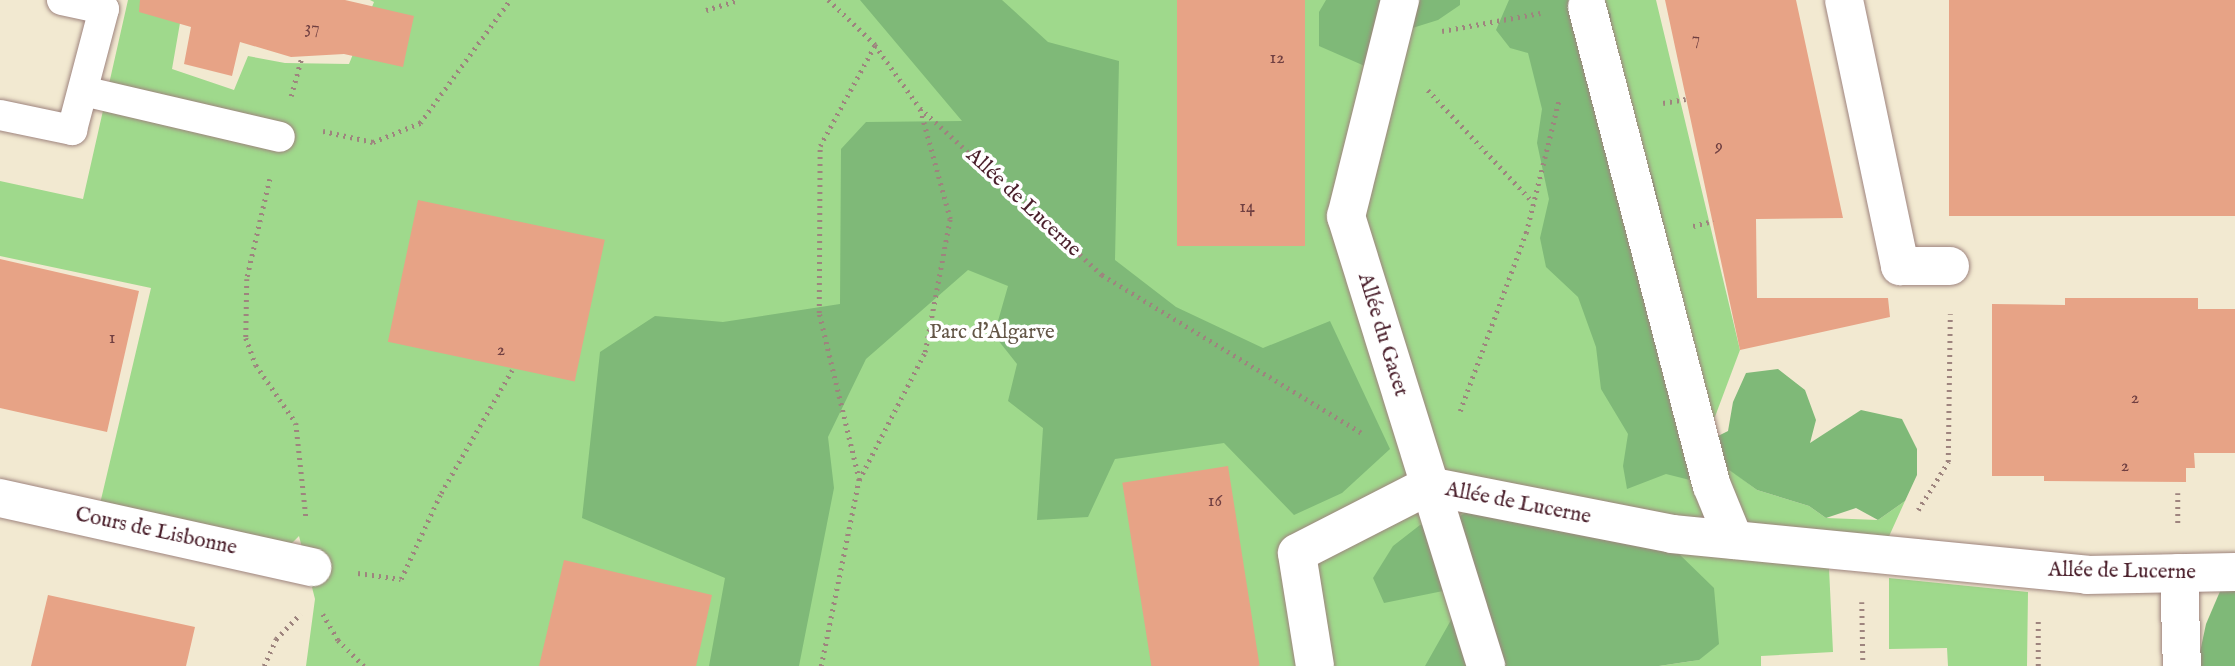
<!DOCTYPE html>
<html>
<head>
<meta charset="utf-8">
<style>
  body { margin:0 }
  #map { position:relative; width:2235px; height:666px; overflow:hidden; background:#f2e9d1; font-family:"IM FELL English",serif }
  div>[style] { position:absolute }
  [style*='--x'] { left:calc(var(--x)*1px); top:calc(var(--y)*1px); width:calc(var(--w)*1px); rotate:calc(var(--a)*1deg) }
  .green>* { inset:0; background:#9fd98c }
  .forest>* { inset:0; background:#7fb978 }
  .building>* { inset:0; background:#e7a386; transform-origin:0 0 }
  .path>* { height:4.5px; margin-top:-2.25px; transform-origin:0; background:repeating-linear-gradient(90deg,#9e847e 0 2px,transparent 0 7px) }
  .roads { filter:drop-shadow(0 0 2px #9e847e) drop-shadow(0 0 2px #9e847e) }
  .lane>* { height:30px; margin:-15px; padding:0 15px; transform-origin:15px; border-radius:15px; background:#fff }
  .street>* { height:38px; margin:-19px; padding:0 19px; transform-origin:19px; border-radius:19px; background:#fff }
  span { translate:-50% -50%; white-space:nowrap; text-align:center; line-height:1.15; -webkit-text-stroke:7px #fff; paint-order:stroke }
  .number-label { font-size:18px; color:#714042 }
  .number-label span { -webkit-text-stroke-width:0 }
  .street-label { font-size:21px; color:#4a1f2b }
  .park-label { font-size:21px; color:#645748 }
</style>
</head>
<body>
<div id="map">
  <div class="green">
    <div style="clip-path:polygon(128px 0,184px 0,172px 69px,234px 90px,248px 56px,285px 63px,349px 64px,374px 2px,370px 0,1656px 0,1740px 350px,1692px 478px,1725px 466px,1757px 490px,1809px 506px,1826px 518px,1878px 520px,1905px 501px,1886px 543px,1829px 568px,1833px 652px,1761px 656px,1761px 666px,1659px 666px,1699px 660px,1621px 666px,306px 666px,315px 599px,299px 536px,290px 545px,99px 508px,151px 288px,0 256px,0 181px,83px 199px)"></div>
    <div style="clip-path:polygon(1889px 578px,2028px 592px,2027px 666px,1948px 666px,1947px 648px,1889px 649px)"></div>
  </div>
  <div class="forest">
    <div style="clip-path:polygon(860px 0,1002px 0,1048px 42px,1119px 61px,1115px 260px,1176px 307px,1263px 348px,1330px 321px,1390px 449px,1342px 493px,1294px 515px,1224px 443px,1115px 459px,1088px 517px,1037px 520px,1043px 428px,1008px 401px,1017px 364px,994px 335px,1008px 286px,968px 270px,866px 359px,828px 437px,834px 488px,799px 666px,709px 666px,725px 578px,582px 518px,600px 352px,655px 316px,723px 322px,840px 304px,841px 149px,866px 122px,962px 121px)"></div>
    <div style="clip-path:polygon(1326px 0,1460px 0,1460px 5px,1438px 20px,1406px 30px,1367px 67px,1319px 46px,1319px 12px)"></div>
    <div style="clip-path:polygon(1509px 0,1598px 0,1611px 14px,1612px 46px,1640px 152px,1653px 178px,1714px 438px,1728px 431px,1733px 402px,1746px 373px,1778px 369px,1805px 390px,1816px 420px,1810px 443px,1861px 410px,1902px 419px,1917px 449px,1917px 475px,1905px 501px,1878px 520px,1856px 508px,1826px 518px,1809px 506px,1757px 490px,1725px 467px,1690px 480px,1666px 474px,1627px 489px,1623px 466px,1628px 434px,1601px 389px,1596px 347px,1578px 297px,1546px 267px,1540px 238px,1549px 199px,1537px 143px,1542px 109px,1528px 53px,1510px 48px,1496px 30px)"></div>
    <div style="clip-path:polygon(1476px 506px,1677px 552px,1714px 588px,1719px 644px,1699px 660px,1659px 666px,1425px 666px,1455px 613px,1443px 591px,1384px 603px,1373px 578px,1393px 546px,1420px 525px,1457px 518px)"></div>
    <div style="clip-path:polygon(2235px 584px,2235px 666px,2197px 666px,2206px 624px,2221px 589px)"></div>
  </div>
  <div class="building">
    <div style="clip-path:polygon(140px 0,345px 0,414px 16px,403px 67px,344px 54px,291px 57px,240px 42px,232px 76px,184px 64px,191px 27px,139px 12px)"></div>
    <div style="left:1177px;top:0;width:128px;height:246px"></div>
    <div style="clip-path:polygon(1665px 0,1796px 0,1843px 218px,1756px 219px,1757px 298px,1888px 298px,1890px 317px,1740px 350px)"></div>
    <div style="left:1949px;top:0;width:286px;height:216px"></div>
    <div style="left:418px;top:200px;width:191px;height:145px;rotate:12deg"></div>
    <div style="clip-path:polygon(0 259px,139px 291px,107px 432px,0 408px)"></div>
    <div style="clip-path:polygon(2065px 298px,2198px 298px,2198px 309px,2235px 309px,2235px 453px,2194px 453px,2195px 468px,2186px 468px,2186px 482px,2044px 481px,2044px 476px,1992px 476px,1992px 304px,2065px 305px)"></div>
    <div style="left:1228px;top:466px;width:202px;height:107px;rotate:81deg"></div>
    <div style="clip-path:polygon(564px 560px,712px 595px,696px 666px,539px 666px)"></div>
    <div style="clip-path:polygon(48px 595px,195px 627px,186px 666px,31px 666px)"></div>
  </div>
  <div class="path">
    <div style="--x:706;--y:10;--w:34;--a:-17"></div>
    <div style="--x:1442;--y:31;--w:100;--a:-10.4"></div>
    <div style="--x:875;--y:45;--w:77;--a:54.5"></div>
    <div style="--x:920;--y:108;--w:247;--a:42.5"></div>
    <div style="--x:1102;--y:275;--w:304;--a:31.3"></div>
    <div style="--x:1428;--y:90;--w:152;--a:46.9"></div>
    <div style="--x:291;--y:96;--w:41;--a:-74.6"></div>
    <div style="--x:1663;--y:103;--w:23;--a:-10"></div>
    <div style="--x:323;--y:131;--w:51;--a:12.4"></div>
    <div style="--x:373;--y:142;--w:51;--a:-22"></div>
    <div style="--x:420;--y:123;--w:152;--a:-53.8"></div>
    <div style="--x:270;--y:179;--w:103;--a:103"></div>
    <div style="--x:247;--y:279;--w:59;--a:91"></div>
    <div style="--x:246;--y:338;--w:29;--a:70"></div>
    <div style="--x:256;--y:365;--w:70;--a:55.4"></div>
    <div style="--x:296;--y:423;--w:95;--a:83.9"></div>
    <div style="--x:1693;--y:226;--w:21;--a:-14"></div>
    <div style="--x:1460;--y:411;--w:190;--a:-69.7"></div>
    <div style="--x:1526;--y:233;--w:137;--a:-76.1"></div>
    <div style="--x:859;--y:480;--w:144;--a:-62.7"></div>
    <div style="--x:925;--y:352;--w:135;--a:-79.4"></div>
    <div style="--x:950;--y:219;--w:114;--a:-105.3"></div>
    <div style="--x:2178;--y:493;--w:34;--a:90"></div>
    <div style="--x:1918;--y:510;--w:57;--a:-58"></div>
    <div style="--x:1948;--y:462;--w:148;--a:-89.2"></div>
    <div style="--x:358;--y:573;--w:43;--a:7.9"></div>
    <div style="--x:401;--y:579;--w:95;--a:-65.1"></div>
    <div style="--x:441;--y:493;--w:142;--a:-60"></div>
    <div style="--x:1862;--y:602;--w:59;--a:89"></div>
    <div style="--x:323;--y:614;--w:30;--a:60"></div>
    <div style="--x:338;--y:640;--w:37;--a:45"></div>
    <div style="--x:264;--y:666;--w:30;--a:-66"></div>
    <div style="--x:276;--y:639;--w:35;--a:-46"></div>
    <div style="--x:821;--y:666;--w:190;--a:-78.5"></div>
    <div style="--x:859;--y:480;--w:172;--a:-103.5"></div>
    <div style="--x:819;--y:313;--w:167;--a:-89.7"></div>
    <div style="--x:820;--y:146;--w:115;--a:-61.4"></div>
    <div style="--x:875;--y:45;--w:65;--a:-136.2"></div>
    <div style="--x:2038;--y:666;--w:48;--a:-90"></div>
  </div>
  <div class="roads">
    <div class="lane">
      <div style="--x:83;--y:91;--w:202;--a:13.1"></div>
      <div style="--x:0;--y:115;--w:74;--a:11.8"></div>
      <div style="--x:72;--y:130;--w:125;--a:-75.2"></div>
      <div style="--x:104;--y:9;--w:43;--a:-167.9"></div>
    </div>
    <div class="street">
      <div style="--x:1400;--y:0;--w:223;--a:104"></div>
      <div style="--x:1346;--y:216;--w:471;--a:72.7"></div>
      <div style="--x:1844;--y:0;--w:272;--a:78.1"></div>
      <div style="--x:1900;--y:266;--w:50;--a:0"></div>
      <div style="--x:1587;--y:7;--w:495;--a:75.4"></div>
      <div style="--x:1712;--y:486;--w:58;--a:67.8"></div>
      <div style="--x:0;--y:498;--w:320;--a:12.5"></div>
      <div style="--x:2179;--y:573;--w:93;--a:88.2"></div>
      <div style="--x:1315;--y:666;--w:114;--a:-99.1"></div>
      <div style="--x:1297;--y:553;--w:147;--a:-27.1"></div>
      <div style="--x:1428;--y:486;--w:249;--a:11.1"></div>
      <div style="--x:1672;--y:534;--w:417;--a:5.6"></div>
      <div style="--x:2087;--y:575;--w:148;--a:-1.2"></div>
    </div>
  </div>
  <div class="number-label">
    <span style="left:312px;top:29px">37</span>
    <span style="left:1696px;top:40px">7</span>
    <span style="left:1277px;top:59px">12</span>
    <span style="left:1719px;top:147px">9</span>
    <span style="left:1247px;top:208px">14</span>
    <span style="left:112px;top:339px">1</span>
    <span style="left:501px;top:351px">2</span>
    <span style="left:2135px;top:399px">2</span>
    <span style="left:2125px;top:467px">2</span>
    <span style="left:1215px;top:502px">16</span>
  </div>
  <div class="street-label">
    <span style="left:1023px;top:203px;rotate:43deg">Allée de Lucerne</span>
    <span style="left:1382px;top:335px;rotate:73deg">Allée du Gacet</span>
    <span style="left:1518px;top:504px;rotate:11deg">Allée de Lucerne</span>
    <span style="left:156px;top:532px;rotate:12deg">Cours de Lisbonne</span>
    <span style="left:2122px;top:572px;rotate:1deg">Allée de Lucerne</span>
  </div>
  <div class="park-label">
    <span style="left:992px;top:333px">Parc d'Algarve</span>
  </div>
</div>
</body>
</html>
